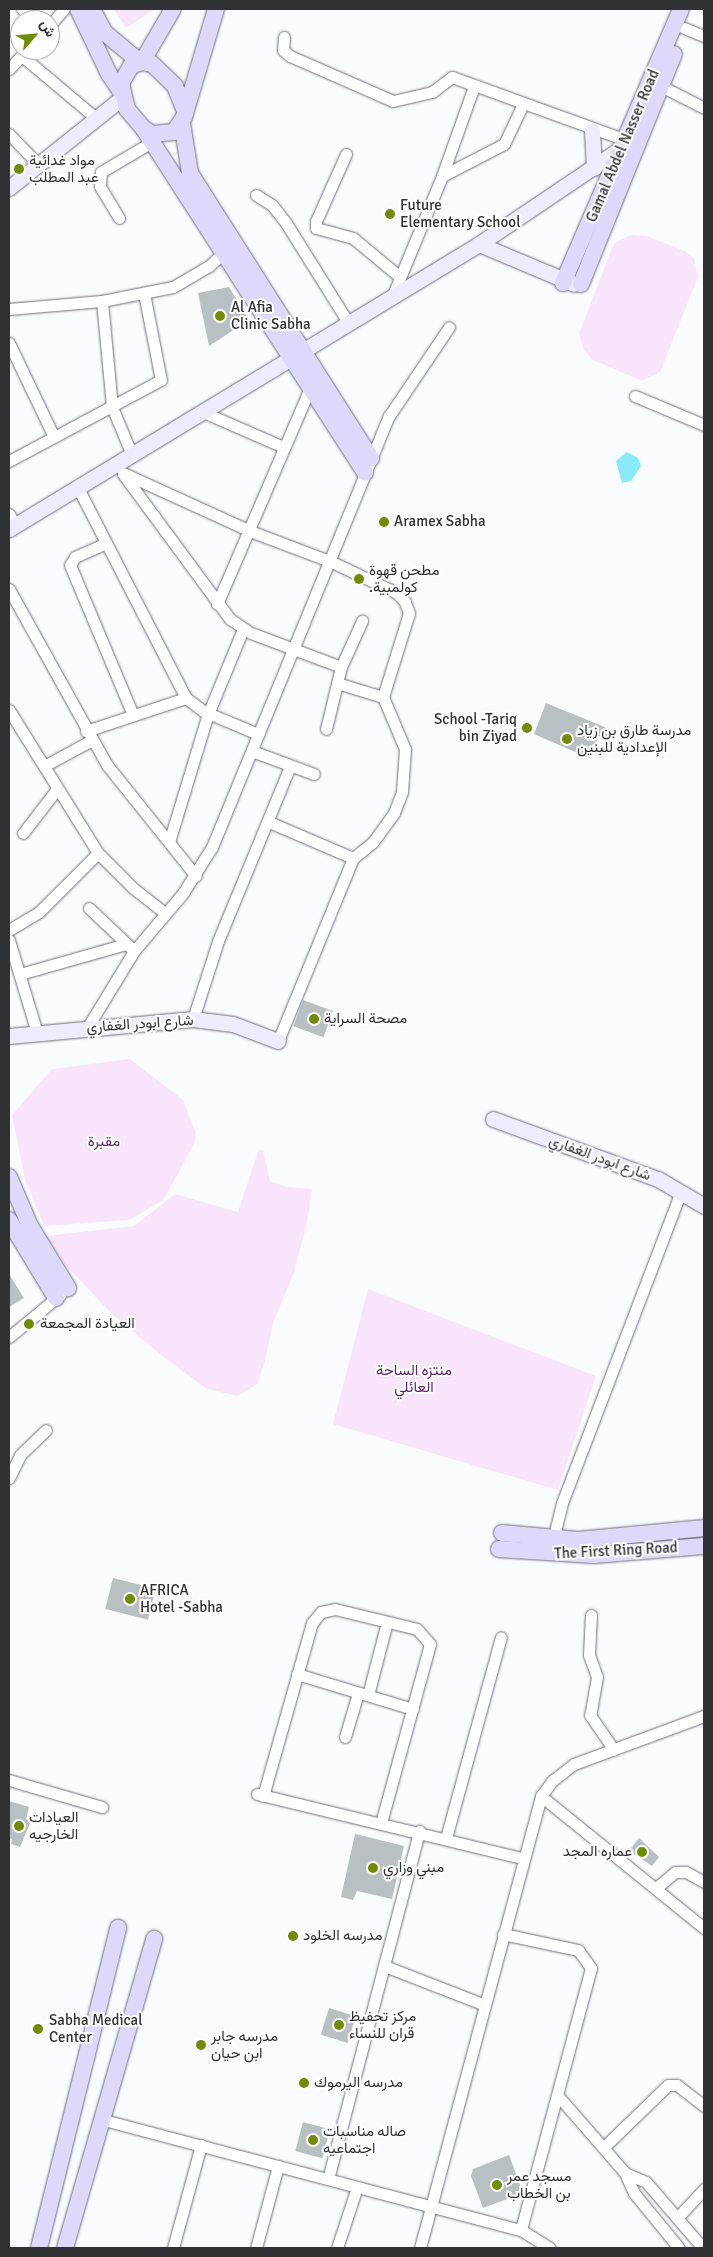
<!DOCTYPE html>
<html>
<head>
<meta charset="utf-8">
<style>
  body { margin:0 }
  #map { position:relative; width:713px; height:2257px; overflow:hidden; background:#fafbfe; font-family:Signika,Vazirmatn,sans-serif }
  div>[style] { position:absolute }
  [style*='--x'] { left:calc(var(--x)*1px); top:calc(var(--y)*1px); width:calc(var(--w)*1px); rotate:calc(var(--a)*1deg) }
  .green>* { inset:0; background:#f8e5fc }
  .water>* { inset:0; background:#89eaf8 }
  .building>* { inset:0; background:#b9c0c4; transform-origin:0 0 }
  .roads { filter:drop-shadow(0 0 1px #6c6f75) drop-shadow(0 0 1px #6c6f75) }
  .street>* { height:11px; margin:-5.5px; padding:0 5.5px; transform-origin:5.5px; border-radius:5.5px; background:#fff }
  .secondary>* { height:15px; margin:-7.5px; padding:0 7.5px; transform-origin:7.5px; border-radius:7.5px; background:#eeecfc }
  .primary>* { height:16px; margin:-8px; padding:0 8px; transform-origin:8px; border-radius:8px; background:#ded9fa }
  .dots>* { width:14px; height:14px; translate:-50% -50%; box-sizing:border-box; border:2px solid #fff; border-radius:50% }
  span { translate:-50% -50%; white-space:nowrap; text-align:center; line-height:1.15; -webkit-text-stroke:4px #fff; paint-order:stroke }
  .street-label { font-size:15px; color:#2f3133 }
  .poi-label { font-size:15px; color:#2f3133 }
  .left { translate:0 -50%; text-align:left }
  .right { translate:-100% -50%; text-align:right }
  .park-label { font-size:15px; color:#5e276b }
  .frame { position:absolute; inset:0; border:10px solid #2f3133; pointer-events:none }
  .north { position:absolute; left:10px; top:10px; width:50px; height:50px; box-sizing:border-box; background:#fff; border:1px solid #acadad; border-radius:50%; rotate:63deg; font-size:14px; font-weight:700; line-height:20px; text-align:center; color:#2f3133 }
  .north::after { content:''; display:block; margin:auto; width:18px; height:22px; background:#708b04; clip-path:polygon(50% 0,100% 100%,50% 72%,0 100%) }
</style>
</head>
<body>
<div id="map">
  <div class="green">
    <div style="clip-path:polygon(114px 9px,155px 9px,126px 28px)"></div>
    <div style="clip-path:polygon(647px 236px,685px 251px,694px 258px,698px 277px,660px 372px,642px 381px,593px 360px,584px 350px,579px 334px,614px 243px,631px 235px)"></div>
    <div style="clip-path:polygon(130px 1059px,183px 1100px,196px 1133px,195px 1142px,164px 1199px,130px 1220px,44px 1226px,25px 1180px,12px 1115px,52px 1069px)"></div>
    <div style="clip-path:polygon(259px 1149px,263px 1151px,270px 1181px,287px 1187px,312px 1189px,306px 1227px,294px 1272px,273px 1323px,265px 1361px,257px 1384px,238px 1396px,207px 1389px,166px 1359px,111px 1313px,69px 1269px,45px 1236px,134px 1226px,175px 1194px,238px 1212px)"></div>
    <div style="clip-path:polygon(368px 1289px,596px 1376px,558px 1490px,333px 1424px)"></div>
  </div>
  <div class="water">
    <div style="clip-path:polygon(627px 452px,638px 458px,641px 466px,631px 481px,622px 483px,616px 461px)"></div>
  </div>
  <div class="building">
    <div style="clip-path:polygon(229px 287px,249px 320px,209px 346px,198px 293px)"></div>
    <div style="clip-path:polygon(546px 703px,612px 730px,608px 740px,599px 736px,591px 759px,534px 734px)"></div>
    <div style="left:303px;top:1000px;width:32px;height:28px;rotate:20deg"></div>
    <div style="clip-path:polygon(9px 1274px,24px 1298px,9px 1307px)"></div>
    <div style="left:113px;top:1578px;width:44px;height:32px;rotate:14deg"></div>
    <div style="clip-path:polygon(9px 1801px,29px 1807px,26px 1819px,31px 1821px,20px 1847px,11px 1844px,12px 1839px,9px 1838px)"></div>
    <div style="clip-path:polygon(355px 1834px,404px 1846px,392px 1899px,357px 1891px,353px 1900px,341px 1897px)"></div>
    <div style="clip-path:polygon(639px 1838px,659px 1857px,652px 1866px,629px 1851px)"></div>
    <div style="left:329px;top:2008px;width:28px;height:28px;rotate:17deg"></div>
    <div style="left:303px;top:2122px;width:28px;height:30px;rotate:15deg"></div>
    <div style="clip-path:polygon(509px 2155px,523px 2193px,483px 2208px,471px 2176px,473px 2169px)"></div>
  </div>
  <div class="roads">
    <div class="street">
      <div style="--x:22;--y:9;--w:17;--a:40"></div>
      <div style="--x:50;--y:25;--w:21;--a:-49"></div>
      <div style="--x:684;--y:28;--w:22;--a:22"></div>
      <div style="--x:284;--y:37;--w:13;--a:94"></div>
      <div style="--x:283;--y:50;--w:9;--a:41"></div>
      <div style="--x:290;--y:56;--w:112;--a:23.6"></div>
      <div style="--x:393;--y:101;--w:40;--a:-13"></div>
      <div style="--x:432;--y:92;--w:25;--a:-37"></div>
      <div style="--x:452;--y:77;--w:185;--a:19.9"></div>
      <div style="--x:22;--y:56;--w:97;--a:40"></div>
      <div style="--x:9;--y:69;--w:26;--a:-47"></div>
      <div style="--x:655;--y:83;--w:55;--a:27"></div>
      <div style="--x:9;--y:134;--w:42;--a:46"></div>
      <div style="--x:346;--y:154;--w:73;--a:114.1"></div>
      <div style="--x:316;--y:221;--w:7;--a:90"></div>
      <div style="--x:316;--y:228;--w:38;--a:15"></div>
      <div style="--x:353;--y:238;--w:61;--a:39.7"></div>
      <div style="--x:442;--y:176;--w:96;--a:-70.4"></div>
      <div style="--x:256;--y:195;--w:19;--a:32"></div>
      <div style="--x:272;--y:205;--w:23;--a:52"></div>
      <div style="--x:286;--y:223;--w:119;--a:58"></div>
      <div style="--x:119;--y:218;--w:37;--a:-121"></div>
      <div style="--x:100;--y:186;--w:14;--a:-86"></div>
      <div style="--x:101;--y:172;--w:57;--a:-30.6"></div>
      <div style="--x:392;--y:297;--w:131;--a:-67.5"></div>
      <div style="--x:442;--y:176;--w:70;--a:-27.3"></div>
      <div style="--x:504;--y:144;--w:44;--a:-64.6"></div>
      <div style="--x:102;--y:301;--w:106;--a:84.6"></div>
      <div style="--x:112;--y:407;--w:52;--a:67.4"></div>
      <div style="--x:9;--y:309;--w:93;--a:-4.9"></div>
      <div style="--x:102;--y:301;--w:72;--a:-11.2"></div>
      <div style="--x:173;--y:287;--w:42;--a:-30.3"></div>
      <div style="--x:209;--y:266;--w:26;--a:-43"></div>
      <div style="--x:9;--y:343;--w:104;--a:64.4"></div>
      <div style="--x:635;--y:396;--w:75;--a:22.8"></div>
      <div style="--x:203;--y:412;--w:87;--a:23.6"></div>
      <div style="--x:9;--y:461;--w:172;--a:-28.1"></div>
      <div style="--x:161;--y:380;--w:89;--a:-101.1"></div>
      <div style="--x:123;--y:473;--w:140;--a:24.5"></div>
      <div style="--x:250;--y:531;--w:88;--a:20.7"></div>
      <div style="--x:332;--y:562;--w:72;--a:25.5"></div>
      <div style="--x:397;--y:593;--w:12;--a:48"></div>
      <div style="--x:405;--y:602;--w:12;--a:70"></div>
      <div style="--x:409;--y:613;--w:88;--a:107.2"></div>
      <div style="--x:383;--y:697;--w:56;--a:67.1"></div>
      <div style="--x:405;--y:749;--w:43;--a:94"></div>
      <div style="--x:402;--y:792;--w:22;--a:111"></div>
      <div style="--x:394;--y:813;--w:36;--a:126"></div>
      <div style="--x:373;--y:842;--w:26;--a:141"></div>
      <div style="--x:353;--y:858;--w:91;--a:-156.8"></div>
      <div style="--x:123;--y:474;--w:180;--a:53.6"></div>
      <div style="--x:230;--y:619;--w:25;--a:34"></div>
      <div style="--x:251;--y:633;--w:96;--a:20.7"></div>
      <div style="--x:78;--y:488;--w:236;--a:62.8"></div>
      <div style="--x:186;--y:698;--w:21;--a:37"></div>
      <div style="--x:203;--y:711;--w:60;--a:22.7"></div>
      <div style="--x:9;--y:514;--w:13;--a:61"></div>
      <div style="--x:104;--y:544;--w:32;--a:156"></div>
      <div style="--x:75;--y:557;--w:9;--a:122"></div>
      <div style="--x:70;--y:565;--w:163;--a:67.2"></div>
      <div style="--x:9;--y:589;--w:201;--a:60.9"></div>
      <div style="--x:107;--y:765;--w:142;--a:51.3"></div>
      <div style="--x:217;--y:604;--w:235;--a:-66.7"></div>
      <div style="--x:337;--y:683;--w:48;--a:16.9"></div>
      <div style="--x:9;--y:710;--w:168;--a:58.1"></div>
      <div style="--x:98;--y:853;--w:49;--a:45"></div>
      <div style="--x:133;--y:888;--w:41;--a:38"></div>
      <div style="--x:326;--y:729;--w:64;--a:-76.4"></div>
      <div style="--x:341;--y:667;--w:51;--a:-65.5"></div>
      <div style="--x:86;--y:731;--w:105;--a:-18.3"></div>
      <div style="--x:252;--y:751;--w:66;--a:20.4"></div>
      <div style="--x:44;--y:766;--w:55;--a:-28.4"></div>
      <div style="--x:23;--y:833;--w:56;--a:-52.3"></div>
      <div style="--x:169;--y:842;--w:134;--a:-73.1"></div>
      <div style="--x:208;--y:714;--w:92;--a:-67.6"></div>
      <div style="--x:89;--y:908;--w:58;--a:43.6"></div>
      <div style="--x:9;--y:930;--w:35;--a:-31"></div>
      <div style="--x:39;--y:912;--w:83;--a:-45"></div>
      <div style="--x:9;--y:940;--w:97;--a:73.2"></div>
      <div style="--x:20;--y:974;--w:110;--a:-15.8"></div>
      <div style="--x:193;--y:1019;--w:82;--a:-72.2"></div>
      <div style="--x:218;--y:941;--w:189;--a:-67.6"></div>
      <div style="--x:87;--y:1028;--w:90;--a:-58.6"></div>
      <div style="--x:134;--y:951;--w:76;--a:-49.8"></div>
      <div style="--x:183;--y:893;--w:54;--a:-57.8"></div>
      <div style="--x:212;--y:847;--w:466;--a:-67.7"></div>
      <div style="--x:389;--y:416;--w:107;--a:-56"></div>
      <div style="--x:278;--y:1041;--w:198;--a:-67.7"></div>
      <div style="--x:9;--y:1337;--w:67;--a:-39.6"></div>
      <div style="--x:9;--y:1478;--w:25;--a:-64"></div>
      <div style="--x:20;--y:1455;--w:36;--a:-44"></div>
      <div style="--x:552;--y:1544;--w:42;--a:-76.3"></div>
      <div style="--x:562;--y:1503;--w:334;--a:-69.1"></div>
      <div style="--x:591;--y:1615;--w:40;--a:92.9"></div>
      <div style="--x:589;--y:1655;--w:23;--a:70"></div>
      <div style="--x:597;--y:1677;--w:39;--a:100"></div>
      <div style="--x:590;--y:1715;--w:42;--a:55.6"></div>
      <div style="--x:297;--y:1674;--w:121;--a:16.8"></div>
      <div style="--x:368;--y:1695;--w:75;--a:-75.4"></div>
      <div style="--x:345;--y:1737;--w:46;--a:-73.5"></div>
      <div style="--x:9;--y:1780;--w:97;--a:16.2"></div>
      <div style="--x:257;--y:1794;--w:273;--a:13.6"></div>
      <div style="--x:263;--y:1796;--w:180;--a:-74.2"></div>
      <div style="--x:312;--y:1623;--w:14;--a:-51"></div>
      <div style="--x:321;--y:1612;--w:14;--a:-12"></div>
      <div style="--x:335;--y:1609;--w:84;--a:13.7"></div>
      <div style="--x:417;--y:1629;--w:20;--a:49"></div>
      <div style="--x:430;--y:1644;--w:186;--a:105.3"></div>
      <div style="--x:541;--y:1796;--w:210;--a:39"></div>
      <div style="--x:446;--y:1838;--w:208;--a:-74.7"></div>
      <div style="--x:656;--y:1888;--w:25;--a:-40"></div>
      <div style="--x:675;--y:1872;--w:11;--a:0"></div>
      <div style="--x:686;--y:1872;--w:21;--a:29"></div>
      <div style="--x:503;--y:1934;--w:77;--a:12"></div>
      <div style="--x:578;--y:1950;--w:22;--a:54"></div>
      <div style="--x:591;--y:1968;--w:271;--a:105"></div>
      <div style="--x:385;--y:1966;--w:107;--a:21.3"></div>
      <div style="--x:559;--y:2097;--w:101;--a:49"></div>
      <div style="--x:625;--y:2173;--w:22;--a:66"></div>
      <div style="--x:634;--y:2193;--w:71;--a:50.7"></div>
      <div style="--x:100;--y:2119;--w:435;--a:14.8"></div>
      <div style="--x:521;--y:2230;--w:34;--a:32"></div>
      <div style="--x:604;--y:2147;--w:89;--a:-44.1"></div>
      <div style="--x:668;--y:2085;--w:9;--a:0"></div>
      <div style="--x:677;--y:2085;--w:34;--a:38"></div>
      <div style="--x:625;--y:2173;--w:23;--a:23"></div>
      <div style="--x:646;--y:2182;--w:87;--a:49.2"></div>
      <div style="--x:328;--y:2179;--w:360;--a:-75.3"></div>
      <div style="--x:677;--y:2218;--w:40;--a:-47"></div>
      <div style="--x:173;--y:2248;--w:107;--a:-74.8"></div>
      <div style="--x:256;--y:2248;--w:85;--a:-75"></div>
      <div style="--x:337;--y:2248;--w:64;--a:-71.8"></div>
      <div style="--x:420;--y:2248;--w:468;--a:-75"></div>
      <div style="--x:541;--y:1796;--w:19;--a:-54"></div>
      <div style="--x:552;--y:1781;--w:28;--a:-38"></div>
      <div style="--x:574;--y:1764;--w:139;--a:-20.3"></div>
    </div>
    <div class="secondary">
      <div style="--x:592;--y:130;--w:38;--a:87"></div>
      <div style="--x:9;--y:188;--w:146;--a:-38.6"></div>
      <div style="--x:479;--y:244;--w:103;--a:22.8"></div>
      <div style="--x:9;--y:529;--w:550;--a:-31.23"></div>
      <div style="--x:479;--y:244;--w:174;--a:-34"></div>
      <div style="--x:9;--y:1036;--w:185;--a:-5.3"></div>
      <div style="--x:193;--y:1019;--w:40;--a:7.1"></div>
      <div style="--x:233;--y:1024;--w:48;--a:20.7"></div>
      <div style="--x:493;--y:1119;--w:176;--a:20"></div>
      <div style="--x:658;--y:1179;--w:53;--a:30.4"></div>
    </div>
    <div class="primary">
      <div style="--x:78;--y:9;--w:72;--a:64.5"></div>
      <div style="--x:109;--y:74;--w:23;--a:56"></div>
      <div style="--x:92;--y:9;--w:27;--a:62"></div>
      <div style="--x:105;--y:33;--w:45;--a:39.6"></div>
      <div style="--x:142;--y:62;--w:61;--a:-59.7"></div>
      <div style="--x:185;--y:111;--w:27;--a:-112"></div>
      <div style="--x:175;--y:86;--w:32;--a:-136"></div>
      <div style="--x:152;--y:64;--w:10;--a:-169"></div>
      <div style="--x:142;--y:62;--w:12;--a:160"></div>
      <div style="--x:131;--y:66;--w:20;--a:120"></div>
      <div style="--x:121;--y:83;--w:27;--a:77"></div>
      <div style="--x:127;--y:109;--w:25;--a:50"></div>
      <div style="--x:143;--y:128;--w:11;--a:34"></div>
      <div style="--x:152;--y:134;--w:22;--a:-5"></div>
      <div style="--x:174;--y:132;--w:18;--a:-56"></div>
      <div style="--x:184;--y:117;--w:113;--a:-73.5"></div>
      <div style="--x:182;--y:123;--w:51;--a:80.9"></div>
      <div style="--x:190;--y:173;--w:338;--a:57.6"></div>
      <div style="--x:143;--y:128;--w:410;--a:57.2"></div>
      <div style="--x:563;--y:283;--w:298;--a:-66.7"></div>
      <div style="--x:581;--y:284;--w:248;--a:-68"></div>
      <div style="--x:9;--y:1177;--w:53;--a:66.8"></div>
      <div style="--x:30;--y:1226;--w:73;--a:58.5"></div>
      <div style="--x:9;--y:1220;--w:91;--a:58.9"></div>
      <div style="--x:502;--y:1533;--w:76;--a:5.3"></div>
      <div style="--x:578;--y:1540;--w:127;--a:-5.4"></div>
      <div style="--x:499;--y:1549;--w:95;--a:3.6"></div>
      <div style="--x:594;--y:1555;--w:110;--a:-4.7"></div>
      <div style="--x:39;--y:2248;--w:330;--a:-76.1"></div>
      <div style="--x:65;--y:2248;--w:322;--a:-73.9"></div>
    </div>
  </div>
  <div class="dots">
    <div style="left:19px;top:169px;background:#708b04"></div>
    <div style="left:390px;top:214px;background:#708b04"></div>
    <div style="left:220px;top:316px;background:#708b04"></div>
    <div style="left:384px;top:522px;background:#708b04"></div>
    <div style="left:359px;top:579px;background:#708b04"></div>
    <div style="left:527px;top:728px;background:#708b04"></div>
    <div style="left:567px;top:739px;background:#708b04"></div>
    <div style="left:314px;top:1019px;background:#708b04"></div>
    <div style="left:29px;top:1324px;background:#708b04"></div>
    <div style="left:130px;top:1599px;background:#708b04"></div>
    <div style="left:19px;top:1826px;background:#708b04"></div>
    <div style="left:642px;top:1852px;background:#708b04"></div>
    <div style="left:373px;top:1868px;background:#708b04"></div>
    <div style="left:293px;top:1936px;background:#708b04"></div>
    <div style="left:339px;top:2025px;background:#708b04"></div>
    <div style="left:38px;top:2029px;background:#708b04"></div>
    <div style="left:201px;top:2045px;background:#708b04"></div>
    <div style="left:304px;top:2083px;background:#708b04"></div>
    <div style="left:313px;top:2140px;background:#708b04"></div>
    <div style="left:497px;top:2185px;background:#708b04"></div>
  </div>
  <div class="street-label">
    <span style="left:623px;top:146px;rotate:-67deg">Gamal Abdel Nasser Road</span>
    <span style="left:140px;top:1024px;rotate:-4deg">شارع ابودر الغفاري</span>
    <span style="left:600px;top:1158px;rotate:20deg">شارع ابودر الغفاري</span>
    <span style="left:616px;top:1551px;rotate:-3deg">The First Ring Road</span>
  </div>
  <div class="poi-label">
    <span class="left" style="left:29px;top:169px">مواد غدائية<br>عبد المطلب</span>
    <span class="left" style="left:400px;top:214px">Future<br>Elementary School</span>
    <span class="left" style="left:231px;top:316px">Al Afia<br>Clinic Sabha</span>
    <span class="left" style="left:394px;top:522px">Aramex Sabha</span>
    <span class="left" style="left:369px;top:579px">مطحن قهوة<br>.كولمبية</span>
    <span class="right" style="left:517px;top:728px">School -Tariq<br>bin Ziyad</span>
    <span class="left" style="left:577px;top:739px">مدرسة طارق بن زياد<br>الإعدادية للبنين</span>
    <span class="left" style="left:324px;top:1019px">مصحة السراية</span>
    <span class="left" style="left:40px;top:1324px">العيادة المجمعة</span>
    <span class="left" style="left:140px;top:1599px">AFRICA<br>Hotel -Sabha</span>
    <span class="left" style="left:29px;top:1826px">العيادات<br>الخارجيه</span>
    <span class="right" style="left:632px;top:1852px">عماره المجد</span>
    <span class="left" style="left:383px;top:1868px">مبني وزاري</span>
    <span class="left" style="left:303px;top:1936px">مدرسه الخلود</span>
    <span class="left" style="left:349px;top:2025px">مركز تحفيظ<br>قران للنساء</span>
    <span class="left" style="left:49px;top:2029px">Sabha Medical<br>Center</span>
    <span class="left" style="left:211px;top:2045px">مدرسه جابر<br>ابن حيان</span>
    <span class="left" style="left:314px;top:2083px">مدرسه اليرموك</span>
    <span class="left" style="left:323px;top:2140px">صاله مناسبات<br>اجتماعيه</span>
    <span class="left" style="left:507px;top:2185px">مسجد عمر<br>بن الخطاب</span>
  </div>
  <div class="park-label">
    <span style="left:104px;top:1142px">مقبرة</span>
    <span style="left:414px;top:1379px">منتزه الساحة<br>العائلي</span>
  </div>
  <div class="frame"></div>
  <div class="north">ش</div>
</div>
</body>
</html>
